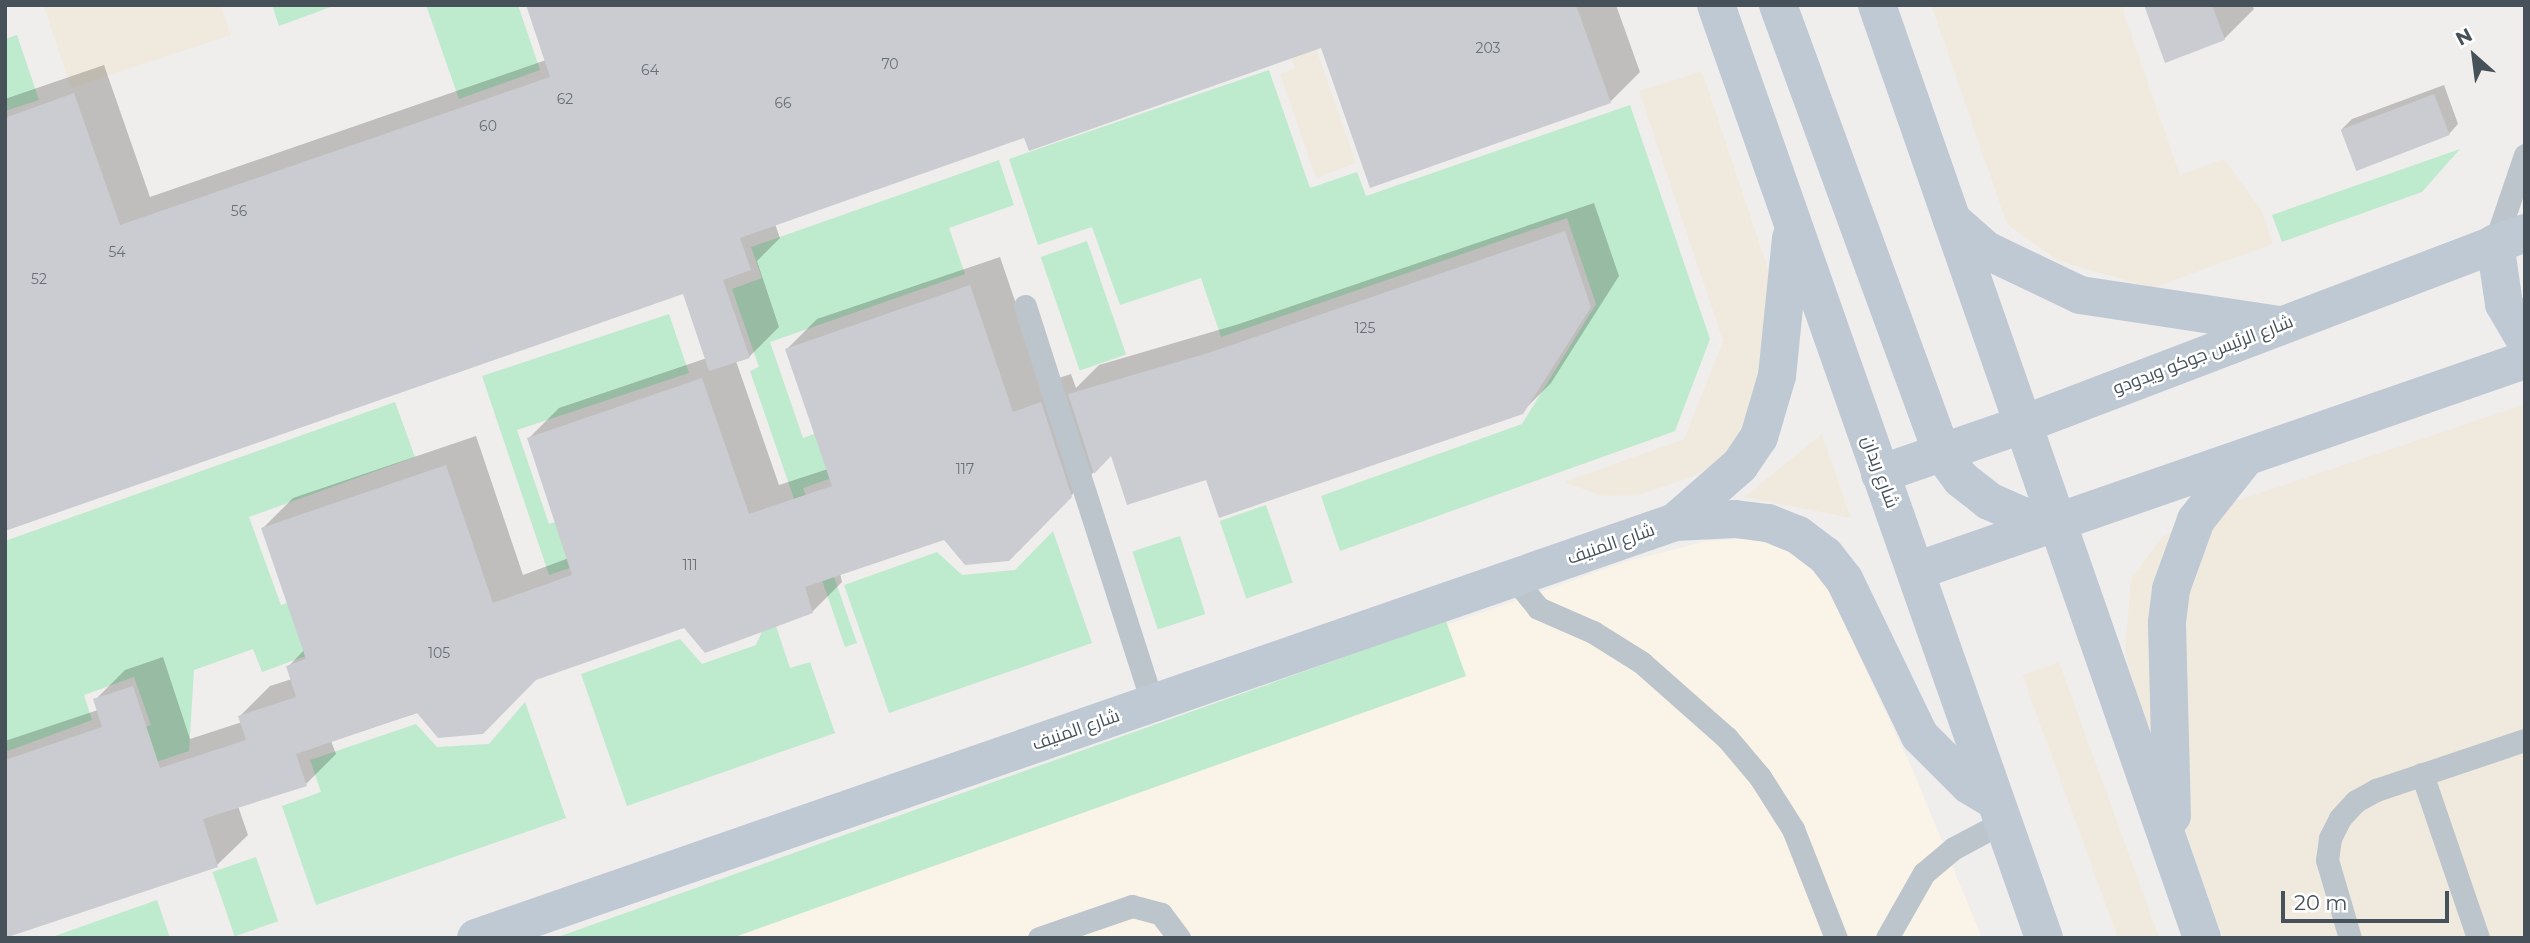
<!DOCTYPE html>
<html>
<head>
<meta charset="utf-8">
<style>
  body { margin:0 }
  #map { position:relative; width:2530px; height:943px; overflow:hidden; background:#f0eded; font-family:Montserrat,Cairo,sans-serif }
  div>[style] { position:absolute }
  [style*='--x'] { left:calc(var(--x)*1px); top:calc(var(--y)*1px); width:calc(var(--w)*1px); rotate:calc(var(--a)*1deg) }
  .commercial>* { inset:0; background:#faf3e7 }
  .green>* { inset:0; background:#beeacd; transform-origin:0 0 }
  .sand>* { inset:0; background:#f0eade; transform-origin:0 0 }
  .shadow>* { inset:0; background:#0003 }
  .building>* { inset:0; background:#caccd1; transform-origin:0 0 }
  .lane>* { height:23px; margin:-11.5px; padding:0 11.5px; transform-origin:11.5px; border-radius:11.5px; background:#bcc5cb }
  .secondary>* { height:38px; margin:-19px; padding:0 19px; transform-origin:19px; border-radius:19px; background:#bfc9d3 }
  span { translate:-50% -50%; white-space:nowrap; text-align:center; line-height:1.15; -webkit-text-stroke:5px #fff; paint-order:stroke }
  .number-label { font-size:14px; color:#687077 }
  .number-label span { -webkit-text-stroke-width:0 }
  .street-label { font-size:18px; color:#475159 }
  .frame { position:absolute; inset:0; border:7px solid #475159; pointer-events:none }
  .north { position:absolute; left:2439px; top:21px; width:70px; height:70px; -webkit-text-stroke:5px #fff; paint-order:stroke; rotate:332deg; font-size:19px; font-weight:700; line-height:28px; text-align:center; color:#475159 }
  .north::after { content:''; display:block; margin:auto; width:24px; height:32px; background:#475159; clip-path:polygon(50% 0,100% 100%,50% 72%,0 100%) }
  .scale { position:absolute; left:2281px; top:891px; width:168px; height:32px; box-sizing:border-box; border:4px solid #475159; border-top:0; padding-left:9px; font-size:21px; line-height:24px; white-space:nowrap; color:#475159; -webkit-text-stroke:5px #fff; paint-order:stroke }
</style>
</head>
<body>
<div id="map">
  <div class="commercial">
    <div style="clip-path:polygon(1757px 538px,1796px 551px,1827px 587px,1914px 773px,1982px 938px,565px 938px,1625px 562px,1707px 541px)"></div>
  </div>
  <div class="green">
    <div style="clip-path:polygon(272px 5px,336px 5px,279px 26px)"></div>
    <div style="clip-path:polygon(426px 5px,518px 5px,540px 70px,459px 99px)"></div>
    <div style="clip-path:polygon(17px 35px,39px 100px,5px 111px,5px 39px)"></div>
    <div style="clip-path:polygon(1269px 70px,1310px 188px,1357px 172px,1366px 196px,1630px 105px,1710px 339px,1675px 431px,1340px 551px,1321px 496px,1522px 424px,1596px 304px,1567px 218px,1221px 337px,1201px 278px,1120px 305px,1092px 227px,1038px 245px,1009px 159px)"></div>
    <div style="clip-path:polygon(2460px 149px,2422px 192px,2282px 242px,2272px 215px)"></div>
    <div style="clip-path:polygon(999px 160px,1014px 205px,949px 228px,965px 274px,770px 342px,803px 438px,853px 420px,869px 465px,803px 488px,857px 643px,845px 647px,750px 371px,759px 367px,732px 289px,762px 278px,751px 247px)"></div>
    <div style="left:1087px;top:241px;width:120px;height:49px;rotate:71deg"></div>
    <div style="clip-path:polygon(669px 314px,689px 373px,517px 430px,549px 524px,594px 509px,608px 555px,549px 575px,482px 376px)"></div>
    <div style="clip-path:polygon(395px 402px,415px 457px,249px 517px,281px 605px,329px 588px,347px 641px,262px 672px,253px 649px,194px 670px,189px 751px,126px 772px,114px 738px,151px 725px,134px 677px,84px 695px,92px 720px,5px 752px,5px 541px)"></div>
    <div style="left:1266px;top:505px;width:82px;height:49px;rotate:71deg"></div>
    <div style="clip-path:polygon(1053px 531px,1092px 643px,889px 713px,844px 585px,937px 552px,962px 575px,1015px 570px)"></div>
    <div style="left:1180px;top:536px;width:82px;height:50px;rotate:72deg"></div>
    <div style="clip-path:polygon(771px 611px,790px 668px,810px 662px,835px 733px,627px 806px,581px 674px,680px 639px,702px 664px,756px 645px)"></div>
    <div style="clip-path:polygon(1446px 621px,1466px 676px,732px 938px,555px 938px)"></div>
    <div style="clip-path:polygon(525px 702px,566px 818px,316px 905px,282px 806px,321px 792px,310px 760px,416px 724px,437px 747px,489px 744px)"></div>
    <div style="left:256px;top:857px;width:68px;height:46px;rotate:71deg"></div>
    <div style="clip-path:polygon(157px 900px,170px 938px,49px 938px)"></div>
  </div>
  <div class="sand">
    <div style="clip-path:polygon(221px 5px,231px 35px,71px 88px,44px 7px)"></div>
    <div style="clip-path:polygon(1273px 5px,1301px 5px,1356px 163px,1316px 178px,1280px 74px,1295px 68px)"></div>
    <div style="clip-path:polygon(1931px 5px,2121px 5px,2180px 175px,2224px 159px,2262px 211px,2273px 244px,2153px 288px,2058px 261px,2007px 224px)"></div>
    <div style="clip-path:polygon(1702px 71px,1791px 338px,1734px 452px,1692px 477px,1639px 495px,1602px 496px,1564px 482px,1684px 439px,1723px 341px,1639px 91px)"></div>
    <div style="clip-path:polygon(2525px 404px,2525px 938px,2223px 938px,2137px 698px,2125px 650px,2131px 579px,2161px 538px,2206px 511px)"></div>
    <div style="clip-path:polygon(1822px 434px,1851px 518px,1744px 497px)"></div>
    <div style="left:2059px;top:662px;width:293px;height:39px;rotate:70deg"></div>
  </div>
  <div class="shadow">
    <div style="clip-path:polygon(527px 5px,1616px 5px,1640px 72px,1610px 102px,1322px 46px,1025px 136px,775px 224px,780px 238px,757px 261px,779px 327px,749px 357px,736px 361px,779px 485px,828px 469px,787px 349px,817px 319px,1000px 257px,1043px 383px,1071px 374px,1076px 388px,1099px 365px,1239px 324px,1594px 203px,1619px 276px,1551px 383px,1522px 412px,1207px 478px,1112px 453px,1039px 529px,944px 538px,840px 573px,842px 582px,812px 612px,685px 626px,331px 741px,336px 754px,306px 784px,238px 806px,248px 835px,217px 865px,5px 937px,5px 741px,98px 710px,95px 700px,125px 670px,163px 657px,190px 739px,242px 722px,240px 716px,270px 686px,292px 679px,288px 667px,305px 649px,263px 528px,293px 498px,476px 436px,523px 575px,569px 558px,529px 438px,559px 408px,707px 358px,684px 292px,5px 529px,5px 99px,104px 65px,150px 197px,546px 60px)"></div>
    <div style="clip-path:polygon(2146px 5px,2252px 5px,2254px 9px,2224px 39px)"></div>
    <div style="clip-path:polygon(2444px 85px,2458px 124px,2449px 134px,2342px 129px,2352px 119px)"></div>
  </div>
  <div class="building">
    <div style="clip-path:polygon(526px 5px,1576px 5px,1611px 103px,1370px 188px,1321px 48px,1029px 151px,1024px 138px,740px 238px,751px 270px,723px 280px,750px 358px,709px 371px,683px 294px,5px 531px,5px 118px,74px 93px,120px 225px,550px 77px)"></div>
    <div style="clip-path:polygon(2144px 5px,2212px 5px,2225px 40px,2165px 63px)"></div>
    <div style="left:2434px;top:94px;width:44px;height:100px;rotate:69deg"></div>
    <div style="clip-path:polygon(1565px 231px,1591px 307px,1523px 414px,1219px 518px,1206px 480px,1127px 505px,1111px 456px,1094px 474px,1068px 394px,1208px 353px)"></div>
    <div style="clip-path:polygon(970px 285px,1013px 412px,1041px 402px,1072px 497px,1009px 561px,965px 565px,944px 540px,805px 587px,813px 613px,705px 653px,684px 628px,536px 680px,483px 734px,438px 738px,417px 713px,296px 754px,307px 786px,203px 819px,218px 867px,5px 938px,5px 760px,102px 727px,93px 699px,133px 686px,160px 768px,246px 740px,238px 716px,296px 697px,286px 666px,306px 659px,261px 528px,446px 465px,493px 603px,572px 575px,527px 438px,702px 378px,749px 514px,832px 486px,785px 349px)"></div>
  </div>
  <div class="lane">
    <div style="--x:2495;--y:243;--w:93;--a:-71.2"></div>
    <div style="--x:1025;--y:306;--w:418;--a:72.2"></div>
    <div style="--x:1514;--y:578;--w:38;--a:51"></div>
    <div style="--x:1538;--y:608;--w:60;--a:23.6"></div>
    <div style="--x:1593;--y:632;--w:57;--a:32"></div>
    <div style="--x:1641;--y:662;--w:115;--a:41.5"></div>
    <div style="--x:1727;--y:738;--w:51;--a:49.8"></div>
    <div style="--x:1760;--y:777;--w:62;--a:57.6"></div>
    <div style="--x:1793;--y:829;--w:117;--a:68.5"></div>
    <div style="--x:2422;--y:774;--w:173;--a:71.1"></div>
    <div style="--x:1039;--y:938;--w:98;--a:-19"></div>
    <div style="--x:1132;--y:906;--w:30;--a:15"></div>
    <div style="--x:1161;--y:914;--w:30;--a:53"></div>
    <div style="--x:1887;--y:938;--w:75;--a:-60.4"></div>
    <div style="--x:1924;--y:873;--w:39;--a:-40"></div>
    <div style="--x:1954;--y:848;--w:55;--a:-28"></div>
    <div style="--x:2350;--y:938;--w:81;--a:-106.4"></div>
    <div style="--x:2327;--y:860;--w:22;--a:-82"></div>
    <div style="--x:2330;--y:838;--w:22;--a:-63"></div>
    <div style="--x:2340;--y:818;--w:23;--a:-47"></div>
    <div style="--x:2356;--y:801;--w:23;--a:-29"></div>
    <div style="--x:2376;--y:790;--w:157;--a:-18.6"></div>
  </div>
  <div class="secondary">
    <div style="--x:1716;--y:5;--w:989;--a:70.63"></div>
    <div style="--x:1778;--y:5;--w:477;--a:69.9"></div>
    <div style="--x:1942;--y:453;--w:32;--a:54"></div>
    <div style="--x:1961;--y:479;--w:36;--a:38"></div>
    <div style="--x:1989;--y:501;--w:36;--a:24"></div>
    <div style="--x:2022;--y:516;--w:35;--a:8"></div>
    <div style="--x:1877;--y:5;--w:988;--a:70.79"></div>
    <div style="--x:1952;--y:220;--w:45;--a:41.4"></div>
    <div style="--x:1986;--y:250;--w:104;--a:25.6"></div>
    <div style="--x:2080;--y:295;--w:200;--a:8.6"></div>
    <div style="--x:2495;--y:243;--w:62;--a:81.6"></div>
    <div style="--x:2504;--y:304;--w:42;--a:59.7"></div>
    <div style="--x:1880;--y:474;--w:152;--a:-19.1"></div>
    <div style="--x:2024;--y:424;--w:536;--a:-20.87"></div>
    <div style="--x:1675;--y:522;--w:86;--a:-41.2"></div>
    <div style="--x:1740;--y:465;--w:34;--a:-56"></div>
    <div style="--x:1759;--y:437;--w:64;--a:-73.6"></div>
    <div style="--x:1777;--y:376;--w:139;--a:-84.2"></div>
    <div style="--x:1916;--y:571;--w:645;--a:-19.11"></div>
    <div style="--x:2172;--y:816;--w:194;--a:-91.5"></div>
    <div style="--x:2167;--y:622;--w:33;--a:-83"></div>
    <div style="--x:2171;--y:589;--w:73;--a:-70.1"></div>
    <div style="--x:2196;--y:520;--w:80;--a:-51.6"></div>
    <div style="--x:476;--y:938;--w:1269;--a:-19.13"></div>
    <div style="--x:1675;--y:522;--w:60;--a:-2.9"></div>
    <div style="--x:1735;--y:519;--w:33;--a:7"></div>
    <div style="--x:1768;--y:523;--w:32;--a:22"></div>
    <div style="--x:1798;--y:535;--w:34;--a:37"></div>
    <div style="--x:1825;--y:555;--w:31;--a:52"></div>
    <div style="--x:1844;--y:579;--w:174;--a:64.2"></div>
    <div style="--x:1920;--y:736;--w:69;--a:45"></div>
    <div style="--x:1969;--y:785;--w:31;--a:31"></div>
  </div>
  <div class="number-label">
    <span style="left:1488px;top:48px">203</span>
    <span style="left:890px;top:64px">70</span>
    <span style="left:650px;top:70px">64</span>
    <span style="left:565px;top:99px">62</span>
    <span style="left:783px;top:103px">66</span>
    <span style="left:488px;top:126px">60</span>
    <span style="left:239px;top:211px">56</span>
    <span style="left:117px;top:252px">54</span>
    <span style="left:39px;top:279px">52</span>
    <span style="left:1365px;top:328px">125</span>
    <span style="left:965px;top:469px">117</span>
    <span style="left:690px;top:565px">111</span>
    <span style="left:439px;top:653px">105</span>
  </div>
  <div class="street-label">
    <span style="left:2203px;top:355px;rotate:-21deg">شارع الرئيس جوكو ويدودو</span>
    <span style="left:1880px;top:472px;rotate:70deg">شارع ربدان</span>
    <span style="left:1611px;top:544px;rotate:-19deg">شارع المنيف</span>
    <span style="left:1076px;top:730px;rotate:-19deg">شارع المنيف</span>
  </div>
  <div class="frame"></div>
  <div class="north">N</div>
  <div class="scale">20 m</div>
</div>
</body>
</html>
